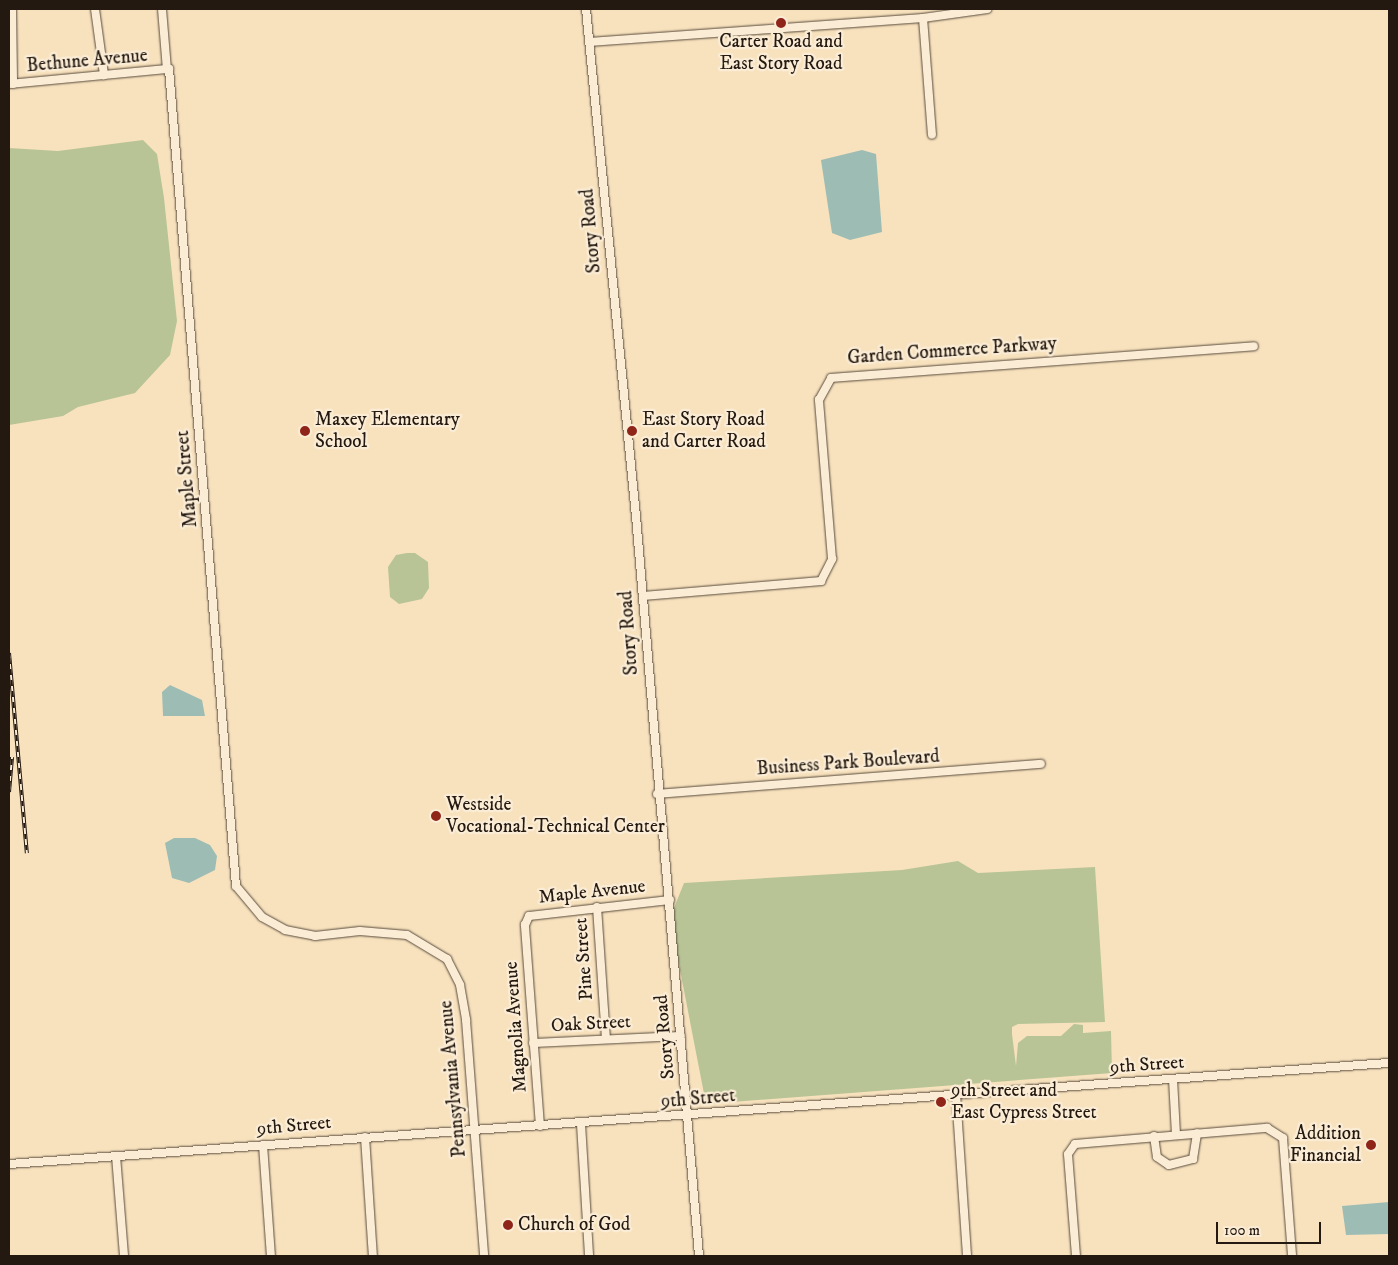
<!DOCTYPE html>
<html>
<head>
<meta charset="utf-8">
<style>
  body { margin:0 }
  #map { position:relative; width:1398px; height:1265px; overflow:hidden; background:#f8e2be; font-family:"IM FELL DW Pica",serif }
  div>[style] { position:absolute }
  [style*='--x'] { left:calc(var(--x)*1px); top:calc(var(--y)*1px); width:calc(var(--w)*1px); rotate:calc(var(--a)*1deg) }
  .green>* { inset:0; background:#b8c495 }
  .water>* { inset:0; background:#9dbdb4 }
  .roads { filter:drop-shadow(0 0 1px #594b3c) drop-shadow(0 0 1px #594b3c) }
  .minor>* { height:8px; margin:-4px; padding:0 4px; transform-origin:4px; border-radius:4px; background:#faecd5 }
  .rail>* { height:4px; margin-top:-2px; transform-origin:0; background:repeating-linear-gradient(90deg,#faecd5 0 5.5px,#241910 0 11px); box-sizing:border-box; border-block:1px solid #241910 }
  .dots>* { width:14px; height:14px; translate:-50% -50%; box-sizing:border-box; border:2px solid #faecd5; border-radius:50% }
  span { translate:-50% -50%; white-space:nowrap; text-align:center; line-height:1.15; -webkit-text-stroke:4.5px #faecd5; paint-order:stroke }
  .poi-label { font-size:19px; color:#241910 }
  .left { translate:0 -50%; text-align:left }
  .right { translate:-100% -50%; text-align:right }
  .street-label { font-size:19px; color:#241910 }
  .frame { position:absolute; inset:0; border:10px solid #241910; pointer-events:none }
  .scale { position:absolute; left:1216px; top:1222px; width:105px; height:22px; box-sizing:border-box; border:2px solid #241910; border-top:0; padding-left:6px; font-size:15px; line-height:18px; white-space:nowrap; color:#241910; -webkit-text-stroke:4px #faecd5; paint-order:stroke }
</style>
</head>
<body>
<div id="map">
  <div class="green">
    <div style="clip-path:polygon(143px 140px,157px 154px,164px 198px,177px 321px,170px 355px,135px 393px,78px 407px,63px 416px,9px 425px,9px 148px,58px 151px)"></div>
    <div style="clip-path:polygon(407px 553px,415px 553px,428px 562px,429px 588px,422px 599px,399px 604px,390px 597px,388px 567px,396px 555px)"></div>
    <div style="clip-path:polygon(958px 861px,978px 873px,1095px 867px,1105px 1022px,1018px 1024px,1012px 1027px,1012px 1034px,1016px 1066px,1018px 1043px,1027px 1036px,1061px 1036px,1074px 1024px,1083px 1025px,1083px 1033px,1111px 1031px,1112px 1073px,706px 1104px,675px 944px,672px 913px,684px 883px,902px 870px)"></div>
  </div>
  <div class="water">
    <div style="clip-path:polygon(862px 150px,876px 154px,882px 232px,850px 240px,832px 233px,821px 160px)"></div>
    <div style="clip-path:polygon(170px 685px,202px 700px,205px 716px,163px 716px,162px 692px)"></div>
    <div style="clip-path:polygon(174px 838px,195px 838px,210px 845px,217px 856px,215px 870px,189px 883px,172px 878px,165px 843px)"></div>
    <div style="clip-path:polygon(1389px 1202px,1389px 1234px,1346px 1235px,1342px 1206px)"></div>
  </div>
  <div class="roads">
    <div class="minor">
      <div style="--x:12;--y:9;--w:75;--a:89.2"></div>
      <div style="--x:95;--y:9;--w:67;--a:82.2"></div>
      <div style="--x:162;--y:9;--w:61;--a:85.3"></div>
      <div style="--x:586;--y:9;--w:509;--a:84.37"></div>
      <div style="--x:636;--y:516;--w:743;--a:85.13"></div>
      <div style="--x:923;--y:18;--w:117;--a:85.6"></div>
      <div style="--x:589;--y:42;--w:335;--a:-4.1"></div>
      <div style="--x:923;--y:18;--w:65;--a:-8"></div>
      <div style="--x:9;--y:84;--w:161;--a:-5.4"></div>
      <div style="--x:169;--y:69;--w:820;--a:85.31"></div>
      <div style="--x:236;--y:886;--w:40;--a:50"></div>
      <div style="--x:262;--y:917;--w:26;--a:29"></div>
      <div style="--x:285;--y:930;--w:31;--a:11"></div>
      <div style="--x:315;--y:936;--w:45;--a:-6.3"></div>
      <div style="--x:360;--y:931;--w:47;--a:4.9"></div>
      <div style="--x:407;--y:935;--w:47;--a:31"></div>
      <div style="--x:447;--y:959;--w:29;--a:63"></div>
      <div style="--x:460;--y:985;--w:36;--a:80"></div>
      <div style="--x:466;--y:1020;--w:237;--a:85.6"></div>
      <div style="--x:643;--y:596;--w:179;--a:-4.8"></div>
      <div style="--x:821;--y:581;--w:25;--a:-63"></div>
      <div style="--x:832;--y:559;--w:160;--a:-94.7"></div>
      <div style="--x:819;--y:400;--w:25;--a:-61"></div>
      <div style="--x:831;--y:378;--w:424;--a:-4.3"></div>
      <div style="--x:657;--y:794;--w:385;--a:-4.5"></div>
      <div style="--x:597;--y:907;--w:131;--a:86.1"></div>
      <div style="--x:533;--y:1043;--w:148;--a:-2.7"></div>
      <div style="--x:1173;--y:1079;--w:56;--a:86.9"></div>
      <div style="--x:956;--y:1094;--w:162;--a:86.1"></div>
      <div style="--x:581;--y:1124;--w:132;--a:86.5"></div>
      <div style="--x:540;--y:1126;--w:202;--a:-94.3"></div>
      <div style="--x:525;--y:925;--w:10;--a:-66"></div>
      <div style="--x:529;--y:916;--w:142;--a:-6.5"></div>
      <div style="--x:1154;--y:1136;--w:21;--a:82"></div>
      <div style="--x:1157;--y:1157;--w:14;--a:34"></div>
      <div style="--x:1169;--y:1165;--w:25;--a:-14"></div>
      <div style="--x:1193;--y:1159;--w:26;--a:-81"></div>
      <div style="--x:365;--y:1137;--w:119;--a:86.2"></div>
      <div style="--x:263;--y:1145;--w:111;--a:85.9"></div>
      <div style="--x:116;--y:1156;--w:100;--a:85.4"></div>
      <div style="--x:9;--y:1164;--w:1384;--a:-4.19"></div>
      <div style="--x:1076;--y:1256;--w:102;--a:-94.5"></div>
      <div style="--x:1068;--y:1154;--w:12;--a:-55"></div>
      <div style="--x:1075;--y:1144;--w:193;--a:-4.8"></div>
      <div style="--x:1267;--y:1128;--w:19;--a:32"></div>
      <div style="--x:1283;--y:1138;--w:118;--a:85.6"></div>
    </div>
  </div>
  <div class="rail">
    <div style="--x:9;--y:653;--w:201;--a:84.9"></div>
    <div style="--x:9;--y:792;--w:35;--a:-85"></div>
  </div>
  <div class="dots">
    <div style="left:781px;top:23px;background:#8f2418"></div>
    <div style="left:305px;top:431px;background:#8f2418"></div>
    <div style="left:632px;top:431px;background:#8f2418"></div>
    <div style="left:436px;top:816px;background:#8f2418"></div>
    <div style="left:941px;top:1102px;background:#8f2418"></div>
    <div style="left:1371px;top:1145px;background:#8f2418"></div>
    <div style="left:508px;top:1225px;background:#8f2418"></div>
  </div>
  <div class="poi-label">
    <span style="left:781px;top:53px">Carter Road and<br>East Story Road</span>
    <span class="left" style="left:315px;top:431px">Maxey Elementary<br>School</span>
    <span class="left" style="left:642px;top:431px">East Story Road<br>and Carter Road</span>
    <span class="left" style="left:446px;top:816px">Westside<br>Vocational-Technical Center</span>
    <span class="left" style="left:951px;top:1102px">9th Street and<br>East Cypress Street</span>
    <span class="right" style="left:1361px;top:1145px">Addition<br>Financial</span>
    <span class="left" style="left:518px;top:1225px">Church of God</span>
  </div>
  <div class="street-label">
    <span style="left:87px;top:61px;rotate:-5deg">Bethune Avenue</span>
    <span style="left:591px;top:231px;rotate:-95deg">Story Road</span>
    <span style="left:952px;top:351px;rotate:-4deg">Garden Commerce Parkway</span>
    <span style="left:187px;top:479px;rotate:-95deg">Maple Street</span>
    <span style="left:629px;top:633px;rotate:-94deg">Story Road</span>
    <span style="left:848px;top:763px;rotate:-4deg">Business Park Boulevard</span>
    <span style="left:592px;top:892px;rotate:-6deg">Maple Avenue</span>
    <span style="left:584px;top:959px;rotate:-94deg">Pine Street</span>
    <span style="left:591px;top:1024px;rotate:-3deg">Oak Street</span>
    <span style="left:516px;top:1027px;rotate:-94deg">Magnolia Avenue</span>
    <span style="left:665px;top:1037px;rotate:-95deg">Story Road</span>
    <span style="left:1147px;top:1065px;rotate:-4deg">9th Street</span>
    <span style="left:453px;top:1079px;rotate:-95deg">Pennsylvania Avenue</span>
    <span style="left:698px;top:1099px;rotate:-5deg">9th Street</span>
    <span style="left:294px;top:1126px;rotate:-5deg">9th Street</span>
  </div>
  <div class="frame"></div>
  <div class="scale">100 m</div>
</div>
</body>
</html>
